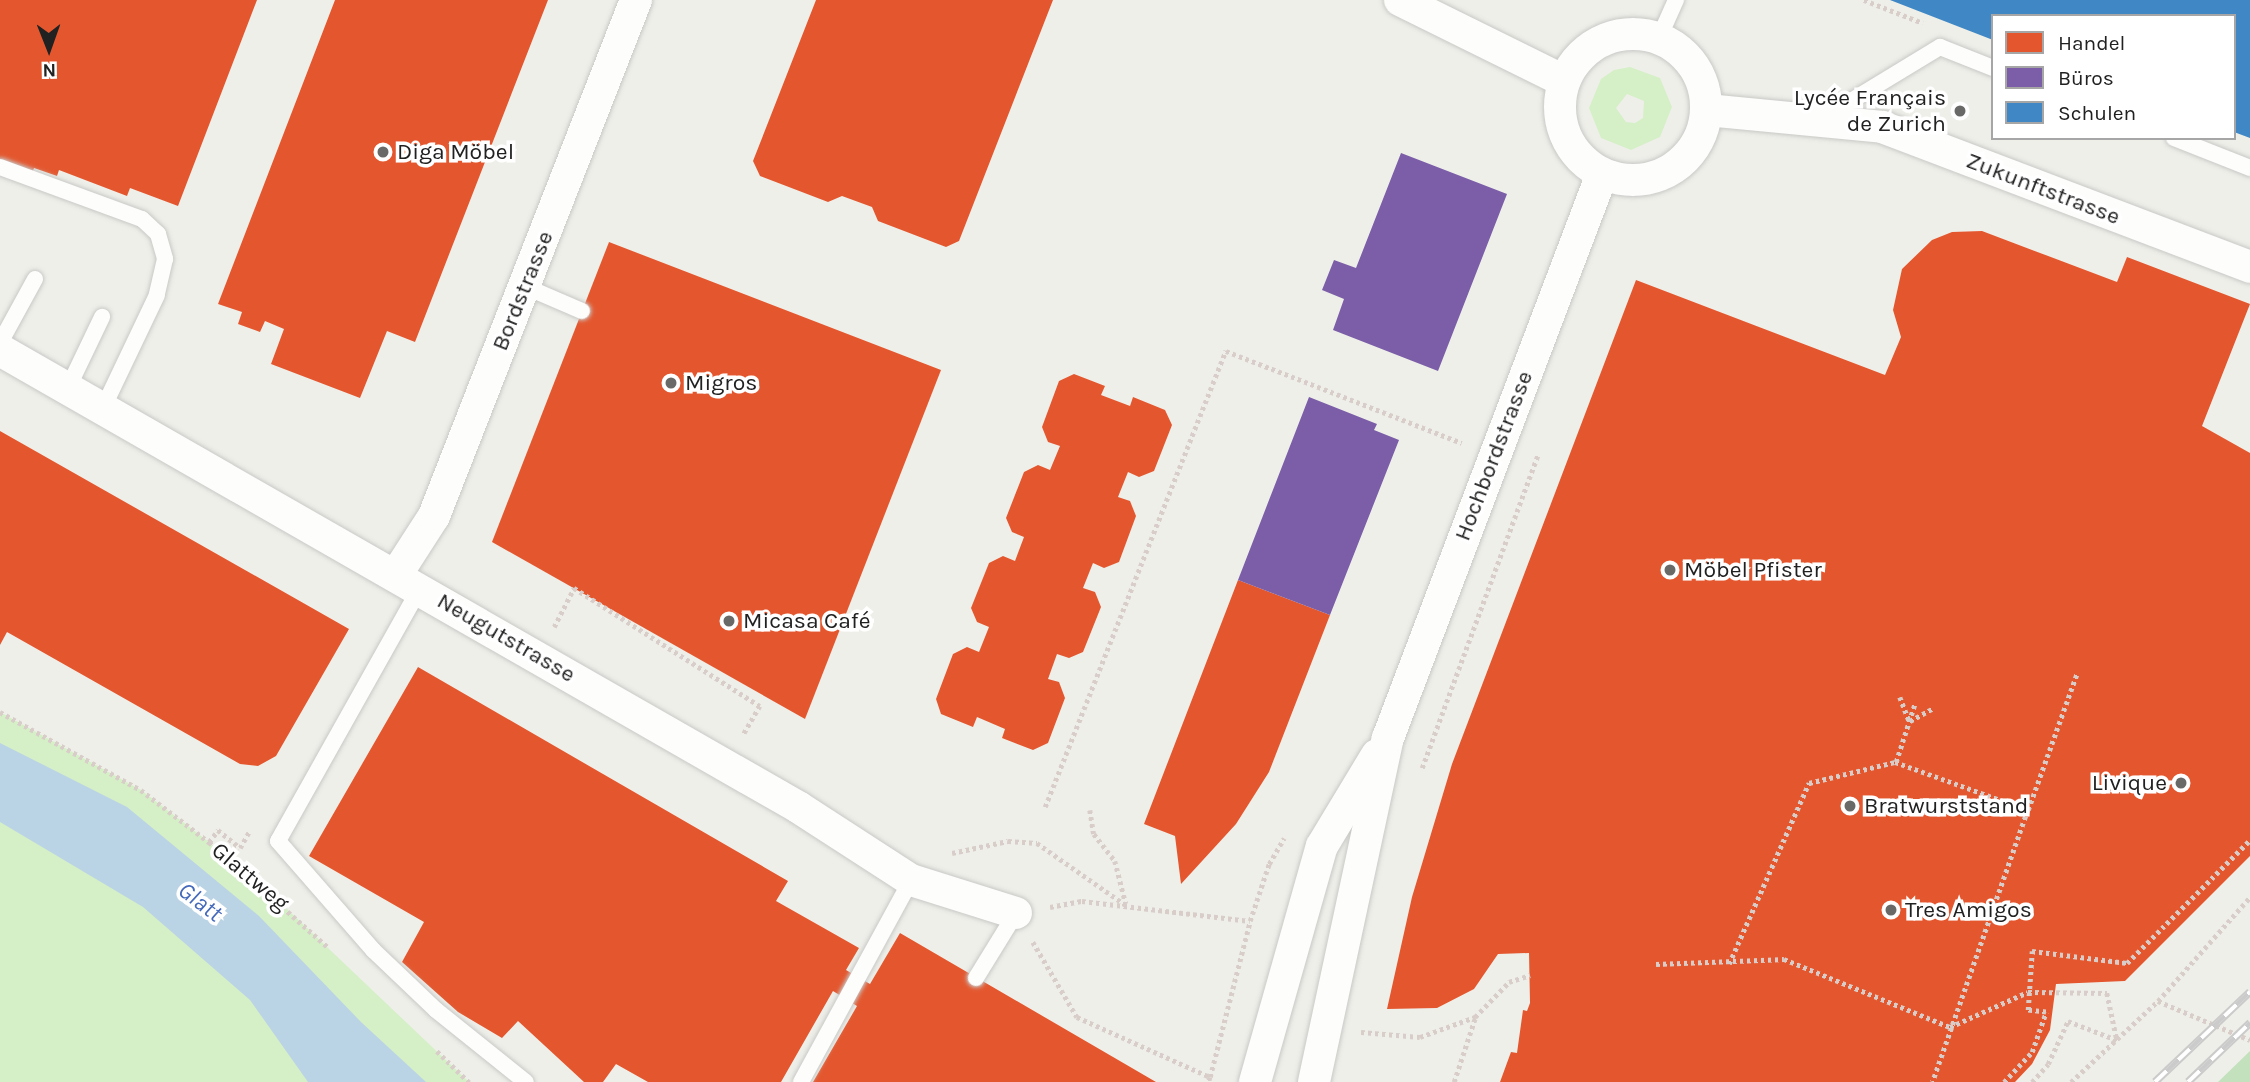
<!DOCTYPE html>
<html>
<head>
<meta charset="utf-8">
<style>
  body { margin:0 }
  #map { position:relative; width:2250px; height:1082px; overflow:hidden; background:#efefea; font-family:Karla,sans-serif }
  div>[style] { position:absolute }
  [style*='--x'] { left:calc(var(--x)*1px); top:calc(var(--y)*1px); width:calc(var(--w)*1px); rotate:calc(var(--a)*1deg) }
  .grass>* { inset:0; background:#d5efc7 }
  .forest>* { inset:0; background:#c3e1bd }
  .water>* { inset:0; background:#bad4e5 }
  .shops>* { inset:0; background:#e4572e }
  .offices>* { inset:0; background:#7b5ea7 }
  .schools>* { inset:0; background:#3f88c5 }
  .path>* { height:4.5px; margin-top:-2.25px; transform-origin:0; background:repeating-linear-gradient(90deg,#d8cdc8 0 3.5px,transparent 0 7px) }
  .roads { filter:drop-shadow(0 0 2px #c8c8c6) drop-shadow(0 0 2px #c8c8c6) }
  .service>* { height:16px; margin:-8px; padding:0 8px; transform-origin:8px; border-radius:8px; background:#fdfdfc }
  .minor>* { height:32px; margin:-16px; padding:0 16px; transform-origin:16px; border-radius:16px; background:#fdfdfc }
  .minor>.ring { margin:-16px; padding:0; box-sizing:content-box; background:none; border:32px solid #fdfdfc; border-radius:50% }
  .rail>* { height:8px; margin-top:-4px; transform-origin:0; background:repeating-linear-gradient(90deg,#fff 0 16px,#cbcbcb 0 32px); box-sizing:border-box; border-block:2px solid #cbcbcb }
  .dots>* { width:19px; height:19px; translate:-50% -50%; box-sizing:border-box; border:4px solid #fff; border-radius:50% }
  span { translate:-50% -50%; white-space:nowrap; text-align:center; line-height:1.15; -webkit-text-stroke:7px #fff; paint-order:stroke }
  .poi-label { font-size:23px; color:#212121 }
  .right { translate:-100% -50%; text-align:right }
  .left { translate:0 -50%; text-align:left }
  .street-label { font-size:23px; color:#212121 }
  .water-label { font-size:24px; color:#4469ba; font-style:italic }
  .legend { position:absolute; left:1991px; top:14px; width:245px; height:126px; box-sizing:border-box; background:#fff; border:2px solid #a6a6a6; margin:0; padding:9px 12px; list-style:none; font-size:21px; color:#212121 }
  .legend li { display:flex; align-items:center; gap:14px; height:35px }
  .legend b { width:35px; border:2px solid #a6a6a6 }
  .north { position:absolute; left:14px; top:14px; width:70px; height:70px; -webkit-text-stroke:5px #fff; paint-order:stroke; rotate:179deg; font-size:19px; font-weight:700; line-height:28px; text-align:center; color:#212121 }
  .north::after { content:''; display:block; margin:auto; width:24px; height:32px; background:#212121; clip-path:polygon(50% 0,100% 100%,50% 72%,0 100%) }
</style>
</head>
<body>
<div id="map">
  <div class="grass">
    <div style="clip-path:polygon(evenodd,1630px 67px,1660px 78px,1672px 107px,1660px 137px,1631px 150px,1601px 138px,1589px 108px,1601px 79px,1614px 70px,1630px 67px,1627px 94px,1644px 101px,1643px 118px,1635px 123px,1626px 122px,1616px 108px,1627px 94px)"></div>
    <div style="clip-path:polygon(0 712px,141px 790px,209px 842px,287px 909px,469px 1082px,0 1082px)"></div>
  </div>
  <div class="forest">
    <div style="clip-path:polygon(2250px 1051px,2250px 1082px,2218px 1082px)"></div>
  </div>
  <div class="water">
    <div style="clip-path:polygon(0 743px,127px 807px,259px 916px,361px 1022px,426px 1082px,308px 1082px,250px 1000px,143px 907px,0 822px)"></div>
  </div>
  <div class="shops">
    <div style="clip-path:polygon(0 0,257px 0,178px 206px,130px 188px,127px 196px,59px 170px,57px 176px,34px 168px,30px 178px,0 166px)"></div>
    <div style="clip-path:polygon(335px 0,548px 0,415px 342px,387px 331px,360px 398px,271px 364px,284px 329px,265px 321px,260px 332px,238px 324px,242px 312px,218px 304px)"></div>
    <div style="clip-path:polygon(816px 0,1053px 0,959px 241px,946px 247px,878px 221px,872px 207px,842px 196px,828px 202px,760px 176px,753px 161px)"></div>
    <div style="clip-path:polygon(1982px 231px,2117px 282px,2127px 257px,2250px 304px,2202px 426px,2250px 453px,2250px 856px,2125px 981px,2056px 984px,2050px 1030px,2032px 1064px,2015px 1082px,1500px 1082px,1511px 1052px,1517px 1053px,1523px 1010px,1527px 1011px,1530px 1003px,1529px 953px,1498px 954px,1474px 989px,1437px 1008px,1387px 1009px,1412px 897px,1452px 764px,1636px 280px,1885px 375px,1901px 337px,1893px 310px,1902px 269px,1932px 240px,1952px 232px)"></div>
    <div style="clip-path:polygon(609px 242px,941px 370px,805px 719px,492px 542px)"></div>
    <div style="clip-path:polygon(1074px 374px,1105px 386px,1101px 395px,1130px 406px,1133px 397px,1165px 410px,1172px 425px,1154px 471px,1139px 477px,1128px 472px,1118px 497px,1130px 501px,1136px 516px,1119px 562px,1104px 568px,1093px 563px,1083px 588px,1095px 592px,1101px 607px,1083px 652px,1069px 658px,1057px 654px,1048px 679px,1059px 682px,1065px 698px,1048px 743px,1033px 750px,1002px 738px,1005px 729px,977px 717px,973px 727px,941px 714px,936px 699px,953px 654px,967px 647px,979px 652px,989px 627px,977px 622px,971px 608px,989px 563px,1003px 556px,1015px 561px,1024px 537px,1012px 532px,1006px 518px,1024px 472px,1038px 465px,1050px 470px,1060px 446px,1048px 442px,1042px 427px,1059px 381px)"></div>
    <div style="clip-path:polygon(0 431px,349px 629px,276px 756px,258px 766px,240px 764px,7px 632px,0 645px)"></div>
    <div style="clip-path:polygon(1238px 580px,1330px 615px,1269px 772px,1236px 824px,1181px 884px,1175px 836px,1144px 824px)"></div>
    <div style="clip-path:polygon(418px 667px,788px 881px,776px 901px,859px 948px,846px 970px,870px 984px,900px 933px,1156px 1082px,813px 1082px,857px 1006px,833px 991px,781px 1082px,648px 1082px,616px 1064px,603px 1082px,584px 1082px,518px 1021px,502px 1038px,458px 1012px,402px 962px,424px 922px,309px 856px)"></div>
  </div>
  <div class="offices">
    <div style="clip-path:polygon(1401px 153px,1507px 194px,1438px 371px,1333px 330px,1344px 299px,1322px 290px,1334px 260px,1356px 268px)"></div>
    <div style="clip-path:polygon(1309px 397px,1377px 424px,1374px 430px,1399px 440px,1330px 615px,1238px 580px)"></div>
  </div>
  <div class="schools">
    <div style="clip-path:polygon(1890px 0,2250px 0,2250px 138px,2234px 132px,2234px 16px,1993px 16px,1993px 40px)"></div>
  </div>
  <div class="path">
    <div style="--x:1864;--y:0;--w:63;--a:21.3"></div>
    <div style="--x:554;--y:627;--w:44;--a:-62.9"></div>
    <div style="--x:574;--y:588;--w:220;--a:32.4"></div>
    <div style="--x:760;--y:706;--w:34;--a:120"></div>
    <div style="--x:1900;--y:697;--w:26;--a:69"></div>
    <div style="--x:0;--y:712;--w:161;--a:29"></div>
    <div style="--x:141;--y:790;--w:86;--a:37.4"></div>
    <div style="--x:209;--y:842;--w:160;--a:41.5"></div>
    <div style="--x:1910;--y:721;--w:25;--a:-29"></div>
    <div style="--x:1896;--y:762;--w:62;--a:-72.1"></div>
    <div style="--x:1422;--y:768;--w:334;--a:-69.7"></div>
    <div style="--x:1045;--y:807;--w:491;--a:-68.4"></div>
    <div style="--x:1226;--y:351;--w:253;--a:21.3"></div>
    <div style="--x:1090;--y:810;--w:24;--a:81"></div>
    <div style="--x:1094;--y:834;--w:34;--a:52"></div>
    <div style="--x:1115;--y:861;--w:44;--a:75.7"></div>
    <div style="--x:2028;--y:810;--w:145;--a:-70.3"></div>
    <div style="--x:209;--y:842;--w:15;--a:-53"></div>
    <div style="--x:218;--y:830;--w:28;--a:39"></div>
    <div style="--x:240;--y:848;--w:18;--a:-61"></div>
    <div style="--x:952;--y:853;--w:57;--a:-12.1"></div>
    <div style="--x:1008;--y:841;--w:29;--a:4"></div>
    <div style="--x:1037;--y:843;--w:110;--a:35"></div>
    <div style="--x:1050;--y:907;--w:33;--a:-11"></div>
    <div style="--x:1082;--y:901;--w:169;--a:6.8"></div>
    <div style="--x:1033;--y:942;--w:87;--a:59.6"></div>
    <div style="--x:1077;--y:1017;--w:146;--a:24.3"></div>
    <div style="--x:1210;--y:1077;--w:5;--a:101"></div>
    <div style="--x:1656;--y:964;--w:128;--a:-2.2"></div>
    <div style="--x:1784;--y:959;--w:179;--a:22.3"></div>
    <div style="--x:1950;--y:1027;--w:85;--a:-24.2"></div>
    <div style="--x:2028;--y:992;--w:79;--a:0.7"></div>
    <div style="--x:2107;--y:993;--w:48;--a:78"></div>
    <div style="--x:1729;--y:964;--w:198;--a:-66.2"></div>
    <div style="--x:1809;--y:783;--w:89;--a:-13.7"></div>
    <div style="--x:1895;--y:762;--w:141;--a:19.8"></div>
    <div style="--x:2028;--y:810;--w:288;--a:109.3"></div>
    <div style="--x:2158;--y:1001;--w:100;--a:23"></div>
    <div style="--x:1361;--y:1032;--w:59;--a:4.8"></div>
    <div style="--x:1420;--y:1037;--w:59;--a:-20"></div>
    <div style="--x:1475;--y:1017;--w:49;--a:-45.8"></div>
    <div style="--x:1509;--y:982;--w:22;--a:-18"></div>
    <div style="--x:437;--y:1051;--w:45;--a:44.1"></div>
    <div style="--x:1210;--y:1077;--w:161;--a:-75.6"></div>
    <div style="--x:1250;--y:921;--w:60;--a:-71.6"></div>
    <div style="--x:1269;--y:864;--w:30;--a:-60"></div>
    <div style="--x:1454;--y:1082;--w:67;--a:-71.8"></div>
    <div style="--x:2004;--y:1082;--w:41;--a:-47"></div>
    <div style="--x:2032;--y:1052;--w:42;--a:-70.7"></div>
    <div style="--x:2046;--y:1012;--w:18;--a:-174"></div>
    <div style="--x:2028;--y:1010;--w:59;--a:-86.1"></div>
    <div style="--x:2032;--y:951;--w:96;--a:7.2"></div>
    <div style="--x:2127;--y:963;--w:174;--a:-45"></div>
    <div style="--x:2032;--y:1082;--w:24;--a:-48"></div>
    <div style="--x:2048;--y:1064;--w:47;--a:-65.1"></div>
    <div style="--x:2068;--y:1021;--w:53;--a:21.2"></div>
    <div style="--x:2071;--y:1082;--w:119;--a:-43"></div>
    <div style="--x:2158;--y:1001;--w:139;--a:-48.5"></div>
  </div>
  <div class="roads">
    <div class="service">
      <div style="--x:1659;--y:38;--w:42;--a:-65.9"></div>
      <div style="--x:1823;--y:118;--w:137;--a:-31.3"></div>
      <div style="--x:1940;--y:47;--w:57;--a:21.6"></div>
      <div style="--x:2174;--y:138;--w:82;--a:21.5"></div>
      <div style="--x:0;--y:167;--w:151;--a:20.1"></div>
      <div style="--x:142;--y:219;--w:22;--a:43"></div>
      <div style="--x:158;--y:234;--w:26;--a:74"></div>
      <div style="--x:165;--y:259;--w:37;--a:103"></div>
      <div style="--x:157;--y:295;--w:125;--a:115.5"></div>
      <div style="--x:524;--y:286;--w:63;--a:23.3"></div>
      <div style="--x:0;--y:343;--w:73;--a:-61.3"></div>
      <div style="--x:68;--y:388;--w:79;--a:-64.4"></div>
      <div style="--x:420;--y:588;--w:290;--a:119.3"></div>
      <div style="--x:278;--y:841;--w:145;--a:48.9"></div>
      <div style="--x:373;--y:950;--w:87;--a:43.6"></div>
      <div style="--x:436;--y:1010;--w:115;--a:38.7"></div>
      <div style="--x:976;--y:978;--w:76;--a:-58.4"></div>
      <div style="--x:801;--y:1082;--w:230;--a:-61.4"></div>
    </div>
    <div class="minor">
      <div style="--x:1400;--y:0;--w:183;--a:26.3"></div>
      <div class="ring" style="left:1560px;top:34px;width:114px;height:114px"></div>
      <div style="--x:1707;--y:110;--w:176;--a:5.5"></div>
      <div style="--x:1882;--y:127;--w:394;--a:20.8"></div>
      <div style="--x:0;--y:350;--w:920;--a:29.8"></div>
      <div style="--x:798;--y:807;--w:135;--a:32.9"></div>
      <div style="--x:911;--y:880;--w:110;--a:17.4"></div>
      <div style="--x:396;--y:575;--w:70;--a:-57.2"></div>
      <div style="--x:434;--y:516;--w:554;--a:-68.62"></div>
      <div style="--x:1255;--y:1082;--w:245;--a:-74.2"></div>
      <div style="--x:1322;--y:846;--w:106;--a:-58.9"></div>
      <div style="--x:1314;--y:1082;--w:352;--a:-77.9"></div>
      <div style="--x:1388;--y:738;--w:603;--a:-69.22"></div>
    </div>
  </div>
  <div class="rail">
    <div style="--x:2155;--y:1082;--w:131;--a:-43.5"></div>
    <div style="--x:2188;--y:1082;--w:86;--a:-43.6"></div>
  </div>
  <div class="dots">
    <div style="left:1960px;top:111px;background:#696967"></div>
    <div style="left:383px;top:152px;background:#696967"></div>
    <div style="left:671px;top:383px;background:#696967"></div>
    <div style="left:1670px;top:570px;background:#696967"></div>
    <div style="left:729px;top:621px;background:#696967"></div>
    <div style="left:2181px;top:783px;background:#696967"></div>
    <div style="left:1850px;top:806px;background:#696967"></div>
    <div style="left:1891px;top:910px;background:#696967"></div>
  </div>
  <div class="poi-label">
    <span class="right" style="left:1946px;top:111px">Lycée Français<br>de Zurich</span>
    <span class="left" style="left:397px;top:152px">Diga Möbel</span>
    <span class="left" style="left:685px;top:383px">Migros</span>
    <span class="left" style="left:1684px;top:570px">Möbel Pfister</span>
    <span class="left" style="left:743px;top:621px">Micasa Café</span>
    <span class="right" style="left:2167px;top:783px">Livique</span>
    <span class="left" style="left:1864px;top:806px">Bratwurststand</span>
    <span class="left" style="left:1905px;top:910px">Tres Amigos</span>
  </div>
  <div class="street-label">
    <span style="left:2043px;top:189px;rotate:21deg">Zukunftstrasse</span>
    <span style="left:523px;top:291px;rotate:-68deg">Bordstrasse</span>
    <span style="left:1494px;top:456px;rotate:-69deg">Hochbordstrasse</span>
    <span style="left:506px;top:638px;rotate:30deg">Neugutstrasse</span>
    <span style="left:250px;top:877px;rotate:40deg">Glattweg</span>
  </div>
  <div class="water-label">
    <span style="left:200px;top:902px;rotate:37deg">Glatt</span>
  </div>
  <ul class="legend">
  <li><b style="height:19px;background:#e4572e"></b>Handel</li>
  <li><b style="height:19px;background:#7b5ea7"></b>Büros</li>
  <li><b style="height:19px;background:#3f88c5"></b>Schulen</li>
  </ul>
  <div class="north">N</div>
</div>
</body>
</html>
